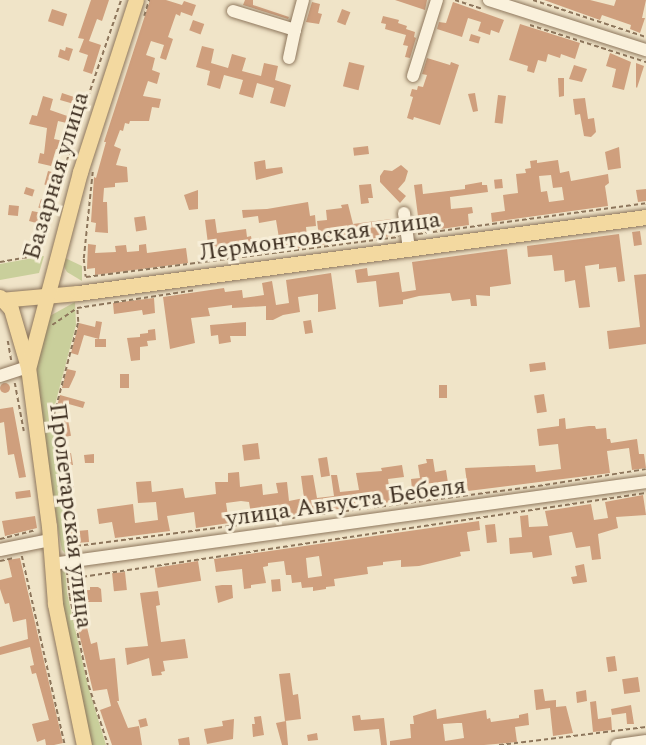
<!DOCTYPE html>
<html>
<head>
<meta charset="utf-8">
<style>
  body { margin:0 }
  #map { position:relative; width:646px; height:745px; overflow:hidden; background:#f0e4c8; font-family:Spectral,serif }
  div>[style] { position:absolute }
  [style*='--x'] { left:calc(var(--x)*1px); top:calc(var(--y)*1px); width:calc(var(--w)*1px); rotate:calc(var(--a)*1deg) }
  .green>* { inset:0; background:#c9cf9b }
  .building>* { inset:0; background:#cf9f7d; transform-origin:0 0 }
  .round { border-radius:50% }
  .path>* { height:1.5px; margin-top:-0.75px; transform-origin:0; background:repeating-linear-gradient(90deg,#8d765c 0 4.5px,transparent 0 7.5px) }
  .roads { filter:drop-shadow(0 0 2px #8d765c) drop-shadow(0 0 2px #8d765c) }
  .minor>* { height:12px; margin:-6px; padding:0 6px; transform-origin:6px; border-radius:6px; background:#faf1dc }
  .major>* { height:15px; margin:-7.5px; padding:0 7.5px; transform-origin:7.5px; border-radius:7.5px; background:#f3d9a0 }
  span { translate:-50% -50%; white-space:nowrap; text-align:center; line-height:1.15; -webkit-text-stroke:6px #f7eed8; paint-order:stroke }
  .street-label { font-size:24px; color:#3d2e20 }
</style>
</head>
<body>
<div id="map">
  <div class="green">
    <div style="clip-path:polygon(44px 256px,39px 273px,0 280px,0 264px)"></div>
    <div style="clip-path:polygon(63px 257px,82px 266px,82px 281px,67px 272px,62px 263px)"></div>
    <div style="clip-path:polygon(75px 302px,76px 325px,51px 420px,64px 501px,67px 555px,62px 550px,59px 534px,40px 417px,36px 368px,48px 317px)"></div>
    <div style="clip-path:polygon(65px 566px,67px 593px,88px 686px,106px 745px,91px 745px,58px 594px,58px 569px)"></div>
  </div>
  <div class="building">
    <div style="clip-path:polygon(91px 0,109px 0,102px 21px,97px 19px,89px 41px,101px 45px,92px 74px,83px 71px,88px 55px,79px 52px,84px 39px,78px 38px)"></div>
    <div style="clip-path:polygon(150px 0,166px 0,182px 5px,184px 1px,196px 5px,192px 16px,181px 12px,180px 16px,176px 14px,168px 37px,173px 39px,166px 60px,160px 58px,164px 45px,151px 41px,146px 55px,155px 58px,152px 70px,160px 73px,157px 84px,148px 81px,143px 96px,161px 99px,159px 108px,152px 107px,149px 121px,130px 121px,129px 124px,125px 123px,123px 131px,120px 130px,114px 146px,121px 149px,116px 165px,127px 167px,128px 182px,115px 183px,115px 187px,104px 188px,103px 202px,107px 202px,108px 233px,95px 232px,96px 223px,91px 222px,94px 177px,96px 178px,106px 142px,104px 142px)"></div>
    <div style="clip-path:polygon(245px 0,253px 0,253px 5px,289px 17px,288px 19px,243px 5px)"></div>
    <div style="clip-path:polygon(395px 0,427px 0,425px 10px)"></div>
    <div style="clip-path:polygon(544px 0,590px 0,614px 6px,616px 0,646px 0,642px 18px,645px 18px,640px 33px,630px 29px,631px 25px,602px 15px,600px 20px)"></div>
    <div style="clip-path:polygon(312px 2px,320px 4px,318px 13px,322px 14px,319px 24px,306px 22px)"></div>
    <div style="clip-path:polygon(453px 2px,504px 20px,499px 33px,491px 30px,490px 35px,478px 31px,481px 22px,468px 18px,462px 37px,437px 29px,439px 22px,446px 23px)"></div>
    <div style="left:52px;top:9px;width:16px;height:13px;rotate:18deg"></div>
    <div style="left:342px;top:9px;width:9px;height:14px;rotate:21deg"></div>
    <div style="clip-path:polygon(383px 16px,399px 20px,398px 23px,407px 26px,406px 29px,415px 32px,414px 37px,416px 38px,410px 58px,405px 57px,408px 46px,403px 45px,406px 35px,385px 29px,386px 24px,381px 23px)"></div>
    <div style="left:193px;top:20px;width:12px;height:11px;rotate:20deg"></div>
    <div style="clip-path:polygon(520px 24px,580px 43px,575px 59px,561px 54px,560px 58px,548px 54px,546px 62px,538px 60px,534px 73px,527px 71px,528px 66px,509px 60px)"></div>
    <div style="left:471px;top:34px;width:10px;height:7px;rotate:17deg"></div>
    <div style="clip-path:polygon(202px 46px,214px 49px,211px 63px,228px 68px,232px 54px,246px 58px,242px 71px,261px 76px,264px 63px,278px 66px,275px 80px,291px 85px,285px 107px,270px 103px,274px 88px,257px 83px,253px 98px,239px 94px,243px 80px,224px 75px,220px 89px,207px 85px,210px 71px,196px 67px)"></div>
    <div style="clip-path:polygon(66px 47px,73px 49px,69px 61px,58px 57px,60px 49px,65px 51px)"></div>
    <div style="clip-path:polygon(610px 53px,631px 62px,624px 90px,612px 87px,616px 69px,606px 66px)"></div>
    <div style="clip-path:polygon(427px 58px,450px 65px,451px 62px,459px 65px,440px 125px,414px 117px,413px 120px,407px 118px,413px 97px,410px 96px,412px 89px,417px 90px,418px 86px,423px 87px,427px 75px,422px 74px)"></div>
    <div style="left:349px;top:62px;width:16px;height:25px;rotate:14deg"></div>
    <div style="clip-path:polygon(636px 63px,644px 66px,637px 88px,636px 87px)"></div>
    <div style="clip-path:polygon(574px 65px,587px 69px,582px 82px,569px 79px)"></div>
    <div style="clip-path:polygon(558px 78px,564px 78px,564px 96px,559px 97px)"></div>
    <div style="clip-path:polygon(62px 93px,83px 100px,81px 106px,60px 100px)"></div>
    <div style="clip-path:polygon(475px 93px,478px 111px,473px 112px,468px 94px)"></div>
    <div style="left:498px;top:95px;width:8px;height:28px;rotate:7deg"></div>
    <div style="clip-path:polygon(43px 96px,53px 99px,50px 110px,73px 118px,71px 124px,58px 121px,54px 139px,68px 142px,66px 151px,56px 149px,51px 166px,38px 163px,40px 153px,44px 154px,47px 128px,29px 124px,32px 115px,37px 116px)"></div>
    <div style="clip-path:polygon(585px 98px,588px 119px,594px 118px,596px 132px,591px 137px,584px 136px,580px 114px,575px 115px,573px 99px)"></div>
    <div style="left:368px;top:146px;width:8px;height:15px;rotate:83deg"></div>
    <div style="clip-path:polygon(619px 147px,621px 168px,608px 170px,605px 152px)"></div>
    <div style="clip-path:polygon(265px 160px,266px 169px,282px 167px,283px 173px,256px 180px,254px 162px)"></div>
    <div style="clip-path:polygon(evenodd,537px 160px,537px 163px,558px 160px,560px 173px,569px 171px,571px 181px,608px 174px,609px 183px,605px 186px,608px 206px,492px 222px,491px 213px,505px 211px,503px 195px,518px 193px,516px 174px,526px 173px,525px 169px,531px 168px,530px 161px,537px 160px,551px 175px,553px 188px,562px 187px,564px 200px,549px 202px,547px 191px,541px 192px,539px 176px,551px 175px)"></div>
    <div style="clip-path:polygon(401px 165px,408px 171px,405px 181px,398px 189px,406px 196px,400px 203px,380px 182px,380px 176px,384px 170px,392px 171px)"></div>
    <div style="left:48px;top:171px;width:11px;height:14px;rotate:15deg"></div>
    <div style="left:502px;top:179px;width:9px;height:8px;rotate:84deg"></div>
    <div style="clip-path:polygon(482px 182px,482px 185px,487px 185px,488px 192px,450px 197px,451px 209px,472px 207px,473px 213px,468px 214px,469px 225px,420px 232px,414px 185px,422px 184px,423px 194px,465px 189px,465px 185px)"></div>
    <div style="clip-path:polygon(371px 184px,373px 198px,368px 198px,369px 203px,361px 204px,359px 185px)"></div>
    <div style="left:26px;top:187px;width:9px;height:7px;rotate:18deg"></div>
    <div style="clip-path:polygon(646px 189px,646px 201px,638px 202px,636px 190px)"></div>
    <div style="clip-path:polygon(198px 190px,198px 209px,189px 210px,184px 195px)"></div>
    <div style="left:41px;top:199px;width:10px;height:9px;rotate:17deg"></div>
    <div style="clip-path:polygon(308px 202px,310px 216px,315px 215px,316px 226px,306px 227px,308px 247px,210px 260px,205px 220px,215px 219px,217px 233px,246px 229px,247px 237px,251px 236px,252px 242px,259px 241px,260px 246px,280px 244px,276px 220px,259px 223px,258px 216px,243px 218px,242px 210px,267px 209px)"></div>
    <div style="clip-path:polygon(348px 204px,353px 224px,391px 219px,392px 226px,397px 225px,399px 235px,320px 245px,317px 221px,327px 220px,326px 210px,342px 208px,341px 205px)"></div>
    <div style="left:9px;top:205px;width:10px;height:10px;rotate:6deg"></div>
    <div style="clip-path:polygon(32px 211px,42px 213px,40px 224px,29px 221px)"></div>
    <div style="left:145px;top:216px;width:14px;height:11px;rotate:82deg"></div>
    <div style="left:36px;top:224px;width:8px;height:13px;rotate:14deg"></div>
    <div style="left:640px;top:231px;width:14px;height:8px;rotate:82deg"></div>
    <div style="clip-path:polygon(619px 234px,625px 281px,618px 282px,616px 267px,599px 269px,599px 264px,585px 266px,590px 307px,579px 308px,575px 280px,565px 282px,564px 270px,554px 271px,552px 255px,528px 257px,527px 246px)"></div>
    <div style="clip-path:polygon(88px 244px,96px 245px,95px 253px,116px 252px,115px 246px,126px 245px,127px 252px,139px 251px,139px 245px,146px 244px,147px 253px,186px 248px,188px 263px,95px 275px,95px 268px,87px 269px)"></div>
    <div style="clip-path:polygon(507px 249px,511px 284px,490px 287px,490px 296px,476px 295px,477px 306px,471px 306px,470px 299px,452px 301px,450px 293px,419px 296px,403px 300px,403px 304px,379px 307px,376px 281px,357px 283px,355px 270px,367px 268px,368px 276px,399px 272px,402px 292px,416px 290px,412px 262px)"></div>
    <div style="clip-path:polygon(331px 273px,336px 309px,318px 312px,318px 294px,298px 297px,300px 312px,283px 315px,273px 320px,266px 320px,266px 306px,232px 308px,232px 305px,208px 308px,210px 316px,191px 318px,195px 343px,170px 349px,163px 297px,224px 288px,225px 292px,242px 290px,243px 298px,264px 295px,262px 283px,272px 281px,276px 305px,289px 303px,286px 280px)"></div>
    <div style="clip-path:polygon(646px 274px,646px 344px,609px 349px,607px 331px,640px 327px,634px 275px)"></div>
    <div style="clip-path:polygon(154px 298px,155px 313px,143px 315px,142px 310px,114px 314px,113px 303px)"></div>
    <div style="left:311px;top:320px;width:13px;height:8px;rotate:81deg"></div>
    <div style="clip-path:polygon(96px 321px,102px 322px,99px 339px,84px 335px,78px 355px,71px 353px,79px 323px,95px 327px)"></div>
    <div style="clip-path:polygon(246px 322px,246px 336px,230px 336px,231px 342px,219px 344px,218px 335px,211px 336px,210px 325px)"></div>
    <div style="clip-path:polygon(155px 329px,156px 340px,147px 341px,148px 346px,140px 347px,140px 360px,131px 361px,127px 338px,140px 337px,140px 334px,148px 333px,148px 330px)"></div>
    <div style="left:95px;top:339px;width:11px;height:8px"></div>
    <div style="left:545px;top:362px;width:8px;height:16px;rotate:83deg"></div>
    <div style="clip-path:polygon(67px 369px,76px 371px,75px 375px,69px 388px,62px 388px)"></div>
    <div style="left:120px;top:374px;width:9px;height:14px"></div>
    <div class="round" style="left:0;top:383px;width:10px;height:10px"></div>
    <div style="left:439px;top:385px;width:8px;height:13px"></div>
    <div style="left:544px;top:394px;width:18px;height:10px;rotate:81deg"></div>
    <div style="clip-path:polygon(60px 395px,85px 402px,83px 408px,65px 403px,64px 407px,57px 406px)"></div>
    <div style="clip-path:polygon(13px 407px,26px 477px,19px 478px,14px 454px,8px 455px,4px 422px,0 423px,0 409px)"></div>
    <div style="clip-path:polygon(565px 418px,566px 429px,589px 426px,595px 426px,596px 429px,606px 428px,607px 439px,610px 439px,611px 443px,637px 439px,639px 454px,644px 454px,646px 468px,632px 470px,629px 448px,607px 451px,610px 473px,468px 491px,465px 468px,535px 465px,536px 472px,561px 469px,558px 444px,539px 446px,537px 429px,559px 426px,559px 419px)"></div>
    <div style="left:68px;top:420px;width:16px;height:15px;rotate:79deg"></div>
    <div style="left:258px;top:443px;width:16px;height:16px;rotate:83deg"></div>
    <div style="clip-path:polygon(71px 453px,73px 465px,70px 465px,74px 489px,64px 491px,58px 455px)"></div>
    <div style="clip-path:polygon(94px 454px,94px 463px,85px 463px,84px 455px)"></div>
    <div style="left:327px;top:457px;width:19px;height:9px;rotate:81deg"></div>
    <div style="clip-path:polygon(426px 459px,433px 459px,435px 472px,446px 470px,448px 483px,455px 482px,456px 493px,443px 495px,441px 482px,423px 484px,424px 497px,413px 499px,411px 479px,420px 478px,418px 465px,427px 463px)"></div>
    <div style="clip-path:polygon(402px 465px,404px 477px,388px 479px,391px 502px,270px 518px,269px 512px,251px 514px,249px 502px,241px 501px,226px 503px,229px 523px,196px 528px,194px 512px,167px 516px,170px 531px,115px 538px,112px 522px,99px 524px,97px 509px,133px 504px,135px 523px,158px 520px,156px 502px,138px 503px,136px 482px,151px 481px,152px 492px,183px 488px,185px 498px,216px 494px,215px 482px,228px 482px,228px 473px,239px 472px,240px 487px,262px 484px,263px 495px,278px 493px,276px 483px,287px 482px,289px 501px,304px 498px,301px 476px,313px 475px,317px 498px,334px 496px,331px 475px,337px 475px,340px 492px,359px 490px,356px 473px,382px 471px,381px 468px)"></div>
    <div style="left:30px;top:490px;width:7px;height:15px;rotate:82deg"></div>
    <div style="clip-path:polygon(643px 495px,646px 515px,616px 517px,618px 528px,598px 534px,601px 559px,592px 560px,590px 546px,576px 548px,572px 532px,549px 536px,552px 555px,533px 558px,532px 552px,510px 554px,509px 538px,522px 537px,520px 516px,528px 515px,529px 527px,548px 526px,545px 511px,591px 504px,594px 520px,608px 518px,605px 502px)"></div>
    <div style="clip-path:polygon(35px 516px,37px 528px,5px 536px,2px 521px)"></div>
    <div style="clip-path:polygon(evenodd,479px 521px,480px 530px,467px 532px,470px 551px,460px 552px,461px 556px,419px 566px,401px 567px,401px 560px,383px 562px,383px 565px,367px 567px,368px 574px,334px 579px,335px 586px,326px 587px,326px 589px,313px 591px,313px 587px,302px 588px,301px 582px,292px 583px,291px 575px,286px 575px,284px 561px,268px 563px,268px 566px,263px 567px,266px 583px,251px 585px,251px 588px,244px 589px,242px 569px,216px 572px,214px 559px,479px 521px,319px 556px,322px 576px,308px 578px,306px 558px,319px 556px)"></div>
    <div style="left:495px;top:524px;width:18px;height:10px;rotate:84deg"></div>
    <div style="left:88px;top:530px;width:12px;height:19px;rotate:85deg"></div>
    <div style="clip-path:polygon(20px 558px,63px 743px,54px 745px,46px 745px,45px 739px,37px 742px,32px 724px,49px 720px,36px 673px,32px 674px,30px 666px,34px 665px,30px 647px,0 655px,0 647px,28px 639px,26px 619px,13px 622px,9px 603px,5px 604px,0 589px,0 580px,12px 577px,8px 560px)"></div>
    <div style="left:198px;top:561px;width:20px;height:44px;rotate:81deg"></div>
    <div style="clip-path:polygon(584px 564px,587px 582px,573px 584px,571px 577px,577px 576px,575px 566px)"></div>
    <div style="left:125px;top:572px;width:18px;height:13px;rotate:84deg"></div>
    <div style="left:280px;top:579px;width:12px;height:9px;rotate:85deg"></div>
    <div style="clip-path:polygon(222px 585px,232px 585px,233px 598px,218px 603px,215px 586px)"></div>
    <div style="clip-path:polygon(90px 587px,98px 587px,101px 589px,102px 602px,73px 602px,72px 591px,90px 590px)"></div>
    <div style="clip-path:polygon(158px 591px,160px 605px,156px 606px,161px 642px,185px 639px,188px 658px,163px 661px,165px 671px,161px 672px,162px 675px,152px 676px,149px 658px,127px 665px,125px 648px,148px 646px,140px 593px)"></div>
    <div style="clip-path:polygon(85px 619px,91px 644px,97px 642px,100px 660px,115px 658px,119px 701px,117px 701px,128px 728px,139px 726px,142px 745px,112px 745px,100px 710px,111px 706px,107px 689px,93px 691px,76px 621px)"></div>
    <div style="left:615px;top:656px;width:15px;height:9px;rotate:82deg"></div>
    <div style="clip-path:polygon(290px 673px,293px 695px,298px 694px,301px 719px,285px 721px,279px 674px)"></div>
    <div style="left:638px;top:677px;width:15px;height:16px;rotate:82deg"></div>
    <div style="clip-path:polygon(543px 689px,545px 701px,556px 700px,556px 707px,566px 706px,573px 733px,553px 736px,550px 708px,536px 710px,534px 690px)"></div>
    <div style="clip-path:polygon(586px 690px,587px 701px,577px 703px,576px 692px)"></div>
    <div style="clip-path:polygon(596px 701px,598px 719px,611px 717px,612px 730px,593px 732px,590px 702px)"></div>
    <div style="clip-path:polygon(631px 705px,634px 724px,627px 724px,626px 713px,612px 715px,611px 709px)"></div>
    <div style="clip-path:polygon(evenodd,436px 709px,437px 719px,486px 710px,487px 719px,490px 718px,491px 722px,519px 718px,519px 715px,528px 713px,529px 725px,515px 727px,517px 742px,484px 745px,390px 745px,390px 741px,411px 738px,410px 724px,414px 724px,413px 716px,436px 709px,457px 723px,462px 723px,464px 738px,445px 741px,443px 724px,457px 723px)"></div>
    <div style="clip-path:polygon(360px 715px,361px 720px,384px 718px,387px 745px,381px 745px,379px 729px,354px 731px,352px 716px)"></div>
    <div style="clip-path:polygon(261px 716px,264px 735px,253px 737px,252px 724px,255px 724px,254px 717px)"></div>
    <div style="left:146px;top:718px;width:8px;height:8px;rotate:76deg"></div>
    <div style="clip-path:polygon(234px 719px,233px 739px,207px 744px,204px 729px,223px 726px,222px 721px)"></div>
    <div style="clip-path:polygon(286px 721px,288px 745px,282px 745px,276px 723px)"></div>
    <div style="clip-path:polygon(317px 733px,318px 740px,308px 741px,307px 735px)"></div>
    <div style="clip-path:polygon(189px 737px,190px 745px,179px 745px,178px 739px)"></div>
  </div>
  <div class="path">
    <div style="--x:455;--y:0;--w:29;--a:18"></div>
    <div style="--x:533;--y:0;--w:119;--a:18.1"></div>
    <div style="--x:144;--y:16;--w:17;--a:-73"></div>
    <div style="--x:530;--y:25;--w:122;--a:17.7"></div>
    <div style="--x:93;--y:172;--w:87;--a:95.9"></div>
    <div style="--x:84;--y:259;--w:18;--a:84"></div>
    <div style="--x:86;--y:277;--w:315;--a:-7.3"></div>
    <div style="--x:418;--y:234;--w:230;--a:-7.7"></div>
    <div style="--x:0;--y:262;--w:39;--a:-10"></div>
    <div style="--x:38;--y:255;--w:120;--a:-73.1"></div>
    <div style="--x:73;--y:140;--w:148;--a:-71.1"></div>
    <div style="--x:52;--y:325;--w:30;--a:-34"></div>
    <div style="--x:77;--y:308;--w:120;--a:-8.6"></div>
    <div style="--x:8;--y:341;--w:22;--a:80"></div>
    <div style="--x:15;--y:383;--w:49;--a:79.4"></div>
    <div style="--x:0;--y:539;--w:37;--a:-14"></div>
    <div style="--x:69;--y:547;--w:473;--a:-7.4"></div>
    <div style="--x:538;--y:486;--w:109;--a:-8.9"></div>
    <div style="--x:68;--y:551;--w:41;--a:-92.8"></div>
    <div style="--x:66;--y:510;--w:89;--a:-99"></div>
    <div style="--x:52;--y:422;--w:103;--a:-75.4"></div>
    <div style="--x:78;--y:322;--w:13;--a:-94"></div>
    <div style="--x:22;--y:556;--w:194;--a:77.2"></div>
    <div style="--x:0;--y:561;--w:14;--a:-12"></div>
    <div style="--x:67;--y:571;--w:26;--a:83"></div>
    <div style="--x:70;--y:597;--w:91;--a:77.9"></div>
    <div style="--x:89;--y:686;--w:62;--a:72.1"></div>
    <div style="--x:68;--y:579;--w:584;--a:-8.46"></div>
    <div style="--x:499;--y:745;--w:148;--a:-7"></div>
  </div>
  <div class="roads">
    <div class="minor">
      <div style="--x:489;--y:0;--w:165;--a:17.7"></div>
      <div style="--x:233;--y:11;--w:65;--a:17"></div>
      <div style="--x:295;--y:30;--w:31;--a:-75"></div>
      <div style="--x:289;--y:58;--w:29;--a:-78"></div>
      <div style="--x:413;--y:76;--w:80;--a:-72.5"></div>
      <div style="--x:404;--y:213;--w:35;--a:82"></div>
      <div style="--x:0;--y:376;--w:29;--a:-18"></div>
      <div style="--x:0;--y:550;--w:51;--a:-11.3"></div>
      <div style="--x:52;--y:564;--w:600;--a:-7.86"></div>
      <div style="--x:617;--y:745;--w:29;--a:-8"></div>
    </div>
    <div class="major">
      <div style="--x:0;--y:297;--w:16;--a:47"></div>
      <div style="--x:11;--y:309;--w:60;--a:73.7"></div>
      <div style="--x:28;--y:367;--w:160;--a:82.5"></div>
      <div style="--x:49;--y:526;--w:78;--a:85.6"></div>
      <div style="--x:55;--y:604;--w:144;--a:78.4"></div>
      <div style="--x:0;--y:300;--w:78;--a:-5.1"></div>
      <div style="--x:78;--y:293;--w:573;--a:-7.62"></div>
      <div style="--x:29;--y:365;--w:200;--a:-75.2"></div>
      <div style="--x:80;--y:172;--w:181;--a:-72"></div>
    </div>
  </div>
  <div class="street-label">
    <span style="left:57px;top:176px;rotate:-73deg">Базарная улица</span>
    <span style="left:320px;top:237px;rotate:-8deg">Лермонтовская улица</span>
    <span style="left:346px;top:503px;rotate:-8deg">улица Августа Бебеля</span>
    <span style="left:70px;top:516px;rotate:83deg">Пролетарская улица</span>
  </div>
</div>
</body>
</html>
